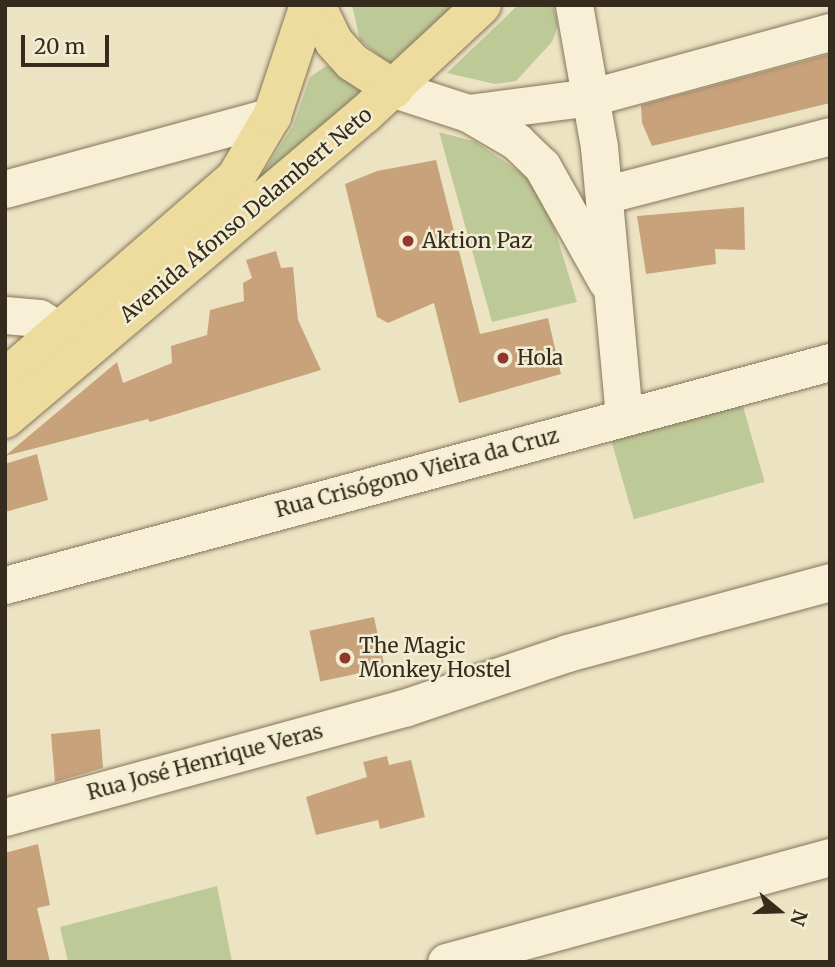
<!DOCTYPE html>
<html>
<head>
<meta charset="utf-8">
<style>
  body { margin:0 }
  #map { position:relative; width:835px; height:967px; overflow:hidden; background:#ece3c3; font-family:Merriweather,serif }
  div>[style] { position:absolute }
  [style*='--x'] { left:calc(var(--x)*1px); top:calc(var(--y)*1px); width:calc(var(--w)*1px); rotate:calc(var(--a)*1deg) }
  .green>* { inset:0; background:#bec998; transform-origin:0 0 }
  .building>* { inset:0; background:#c8a27b; transform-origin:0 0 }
  .roads { filter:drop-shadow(0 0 2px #85755b) drop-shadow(0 0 2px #85755b) }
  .minor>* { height:37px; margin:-18.5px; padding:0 18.5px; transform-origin:18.5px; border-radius:18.5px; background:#f7f0d6 }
  .major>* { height:38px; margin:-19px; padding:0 19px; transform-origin:19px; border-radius:19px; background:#eddc9d }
  .dots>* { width:19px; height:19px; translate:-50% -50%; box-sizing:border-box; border:4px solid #f3edd3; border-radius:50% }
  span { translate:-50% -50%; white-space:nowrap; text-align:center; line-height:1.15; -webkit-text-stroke:5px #f3edd3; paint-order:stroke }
  .street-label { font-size:21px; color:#362c1e }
  .poi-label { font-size:21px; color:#362c1e }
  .left { translate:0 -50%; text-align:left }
  .frame { position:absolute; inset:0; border:7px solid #362c1e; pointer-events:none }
  .north { position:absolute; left:744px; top:876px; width:70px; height:70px; -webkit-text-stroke:5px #f3edd3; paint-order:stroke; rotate:109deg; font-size:19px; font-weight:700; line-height:28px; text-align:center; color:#362c1e }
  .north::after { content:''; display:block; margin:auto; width:24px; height:32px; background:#362c1e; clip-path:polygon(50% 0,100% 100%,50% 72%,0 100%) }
  .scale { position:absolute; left:21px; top:35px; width:88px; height:32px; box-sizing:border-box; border:4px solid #362c1e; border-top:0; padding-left:9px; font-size:21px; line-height:24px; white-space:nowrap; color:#362c1e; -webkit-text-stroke:5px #f3edd3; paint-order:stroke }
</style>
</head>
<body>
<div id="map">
  <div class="green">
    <div style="clip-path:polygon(352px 5px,456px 5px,389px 64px,360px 40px)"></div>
    <div style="clip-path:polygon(518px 5px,553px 5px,558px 25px,552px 42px,516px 81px,495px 84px,447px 73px)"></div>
    <div style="clip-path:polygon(326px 66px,336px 69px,366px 97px,252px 190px,293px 126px,310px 77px)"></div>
    <div style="clip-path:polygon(439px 132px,476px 142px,527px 177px,547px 204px,577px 302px,492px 322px)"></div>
    <div style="left:742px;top:403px;width:82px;height:136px;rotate:74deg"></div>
    <div style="clip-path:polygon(217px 886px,232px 962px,68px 962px,60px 927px)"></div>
  </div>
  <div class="building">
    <div style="clip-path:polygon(830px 54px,830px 103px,652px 146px,642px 123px,641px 105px)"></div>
    <div style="clip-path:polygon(436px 160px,480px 334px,548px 318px,561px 374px,459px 403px,434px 303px,388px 323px,377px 317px,345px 184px,377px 171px)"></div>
    <div style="clip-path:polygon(744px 207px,745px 250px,715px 249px,716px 264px,646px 274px,637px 216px)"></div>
    <div style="clip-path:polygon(276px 251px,281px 268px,293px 267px,298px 320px,321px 370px,150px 422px,148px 419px,5px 456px,117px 362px,123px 383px,172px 363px,171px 346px,207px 335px,210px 310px,244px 301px,243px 283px,252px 278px,246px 260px)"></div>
    <div style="clip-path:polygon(37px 454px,48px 500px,5px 512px,5px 464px)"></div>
    <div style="left:374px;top:617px;width:52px;height:66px;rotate:78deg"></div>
    <div style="clip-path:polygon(100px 729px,103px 768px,55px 782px,51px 734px)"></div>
    <div style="clip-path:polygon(387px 756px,389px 765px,411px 760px,425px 817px,380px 829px,378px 820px,316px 835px,306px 797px,367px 777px,363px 762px)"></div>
    <div style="clip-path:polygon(38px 844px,50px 905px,37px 908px,50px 962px,5px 962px,5px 853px)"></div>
  </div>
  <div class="roads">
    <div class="minor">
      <div style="--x:574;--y:5;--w:144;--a:80"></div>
      <div style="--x:599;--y:147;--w:271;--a:84.7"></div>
      <div style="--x:394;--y:89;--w:78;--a:18"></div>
      <div style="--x:468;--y:113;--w:56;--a:30.3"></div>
      <div style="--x:516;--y:141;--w:36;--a:44"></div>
      <div style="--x:542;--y:166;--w:133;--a:60.7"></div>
      <div style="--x:468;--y:113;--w:125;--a:-7.4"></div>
      <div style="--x:592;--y:97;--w:247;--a:-15.3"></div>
      <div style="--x:5;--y:189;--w:277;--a:-15.3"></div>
      <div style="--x:604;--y:195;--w:234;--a:-14.6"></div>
      <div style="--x:5;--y:315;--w:34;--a:5"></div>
      <div style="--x:39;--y:318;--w:25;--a:32"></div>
      <div style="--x:5;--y:585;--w:855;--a:-15.13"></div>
      <div style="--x:5;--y:817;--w:414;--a:-15.3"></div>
      <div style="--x:404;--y:708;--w:172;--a:-18.6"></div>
      <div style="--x:567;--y:653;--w:272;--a:-15.1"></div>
      <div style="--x:446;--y:962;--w:398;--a:-15.3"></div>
    </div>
    <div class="major">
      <div style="--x:316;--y:5;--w:41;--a:64.1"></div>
      <div style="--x:334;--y:42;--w:27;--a:48"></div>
      <div style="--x:352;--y:62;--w:50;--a:32.7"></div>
      <div style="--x:5;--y:378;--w:306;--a:-41"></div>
      <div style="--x:236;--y:177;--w:71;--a:-59.5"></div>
      <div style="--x:272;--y:116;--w:117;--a:-71.6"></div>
      <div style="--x:5;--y:419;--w:470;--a:-40.3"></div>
      <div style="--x:364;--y:115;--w:161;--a:-43"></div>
    </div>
  </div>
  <div class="dots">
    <div style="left:408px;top:241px;background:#91372e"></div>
    <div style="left:503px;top:358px;background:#91372e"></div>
    <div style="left:345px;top:658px;background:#91372e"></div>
  </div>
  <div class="street-label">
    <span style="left:246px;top:215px;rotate:-40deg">Avenida Afonso Delambert Neto</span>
    <span style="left:417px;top:473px;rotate:-15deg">Rua Crisógono Vieira da Cruz</span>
    <span style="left:205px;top:762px;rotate:-15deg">Rua José Henrique Veras</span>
  </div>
  <div class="poi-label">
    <span class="left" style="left:422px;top:241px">Aktion Paz</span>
    <span class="left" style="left:517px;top:358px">Hola</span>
    <span class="left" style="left:359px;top:658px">The Magic<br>Monkey Hostel</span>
  </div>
  <div class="frame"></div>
  <div class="north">N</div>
  <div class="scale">20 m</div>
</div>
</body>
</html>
